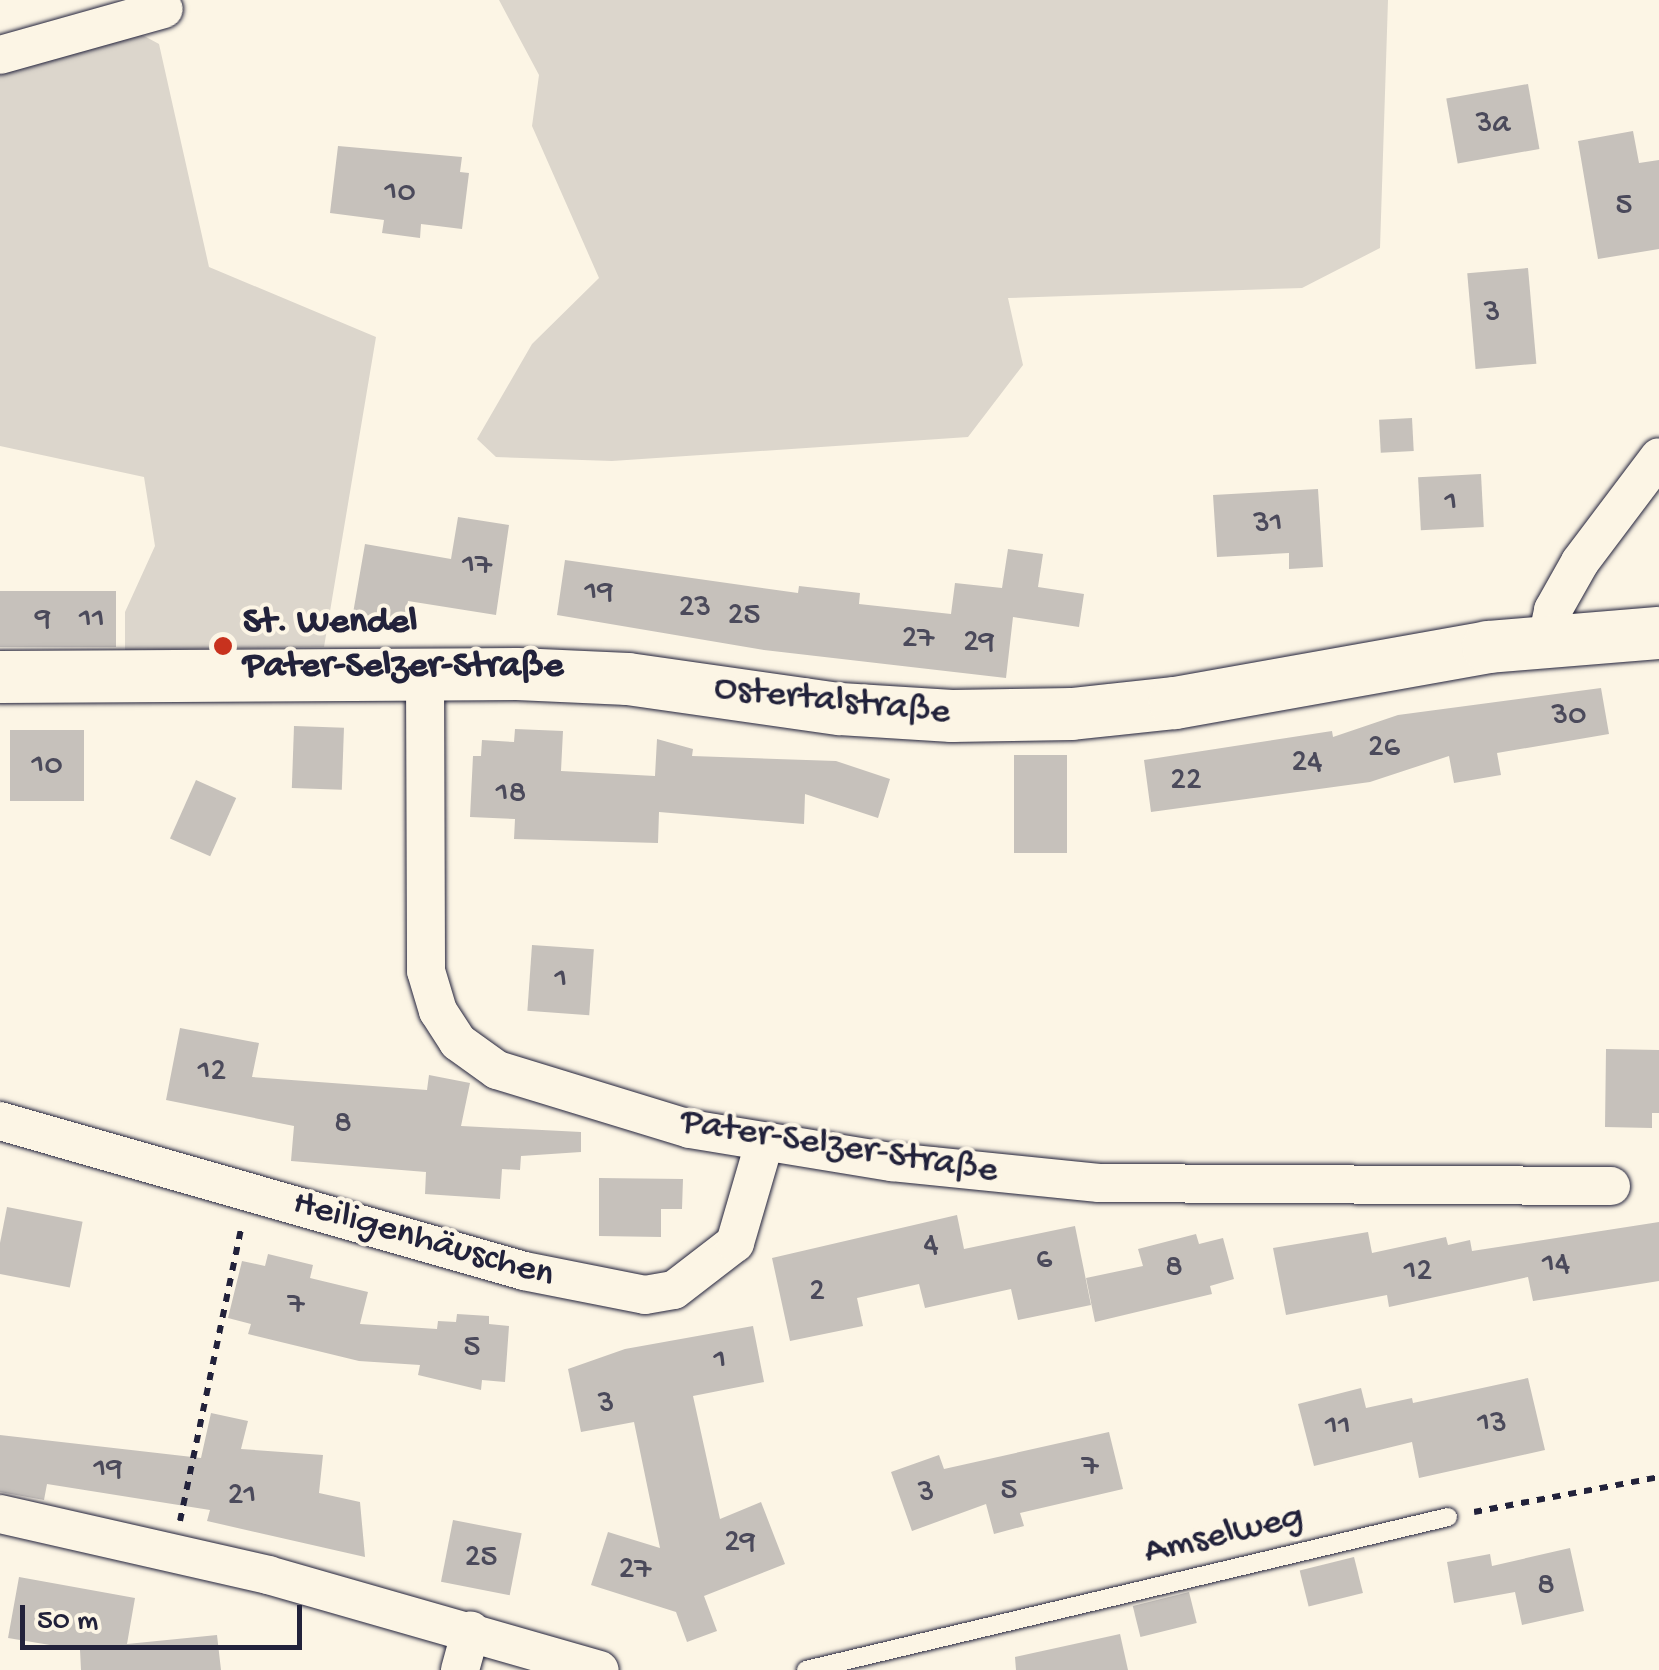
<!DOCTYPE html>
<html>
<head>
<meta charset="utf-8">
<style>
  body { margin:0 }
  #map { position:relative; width:1659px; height:1670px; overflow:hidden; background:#fcf5e5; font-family:"Gochi Hand",sans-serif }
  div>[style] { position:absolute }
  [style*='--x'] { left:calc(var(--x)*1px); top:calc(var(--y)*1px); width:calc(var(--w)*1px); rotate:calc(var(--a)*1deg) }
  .green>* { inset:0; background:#dcd6cc }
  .building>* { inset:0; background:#c6c1bb; transform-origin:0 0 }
  .path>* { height:6px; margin-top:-3px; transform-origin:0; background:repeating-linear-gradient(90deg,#22223b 0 8px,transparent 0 16px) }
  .roads { filter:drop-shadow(0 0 2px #22223b) drop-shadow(0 0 2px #22223b) }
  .lane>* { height:18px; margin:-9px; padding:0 9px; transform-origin:9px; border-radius:9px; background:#fcf5e5 }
  .street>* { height:38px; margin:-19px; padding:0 19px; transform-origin:19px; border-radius:19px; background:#fcf5e5 }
  .secondary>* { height:52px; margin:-26px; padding:0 26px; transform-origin:26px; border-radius:26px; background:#fcf5e5 }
  .dots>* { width:28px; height:28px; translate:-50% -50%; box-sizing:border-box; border:5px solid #fcf5e5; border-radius:50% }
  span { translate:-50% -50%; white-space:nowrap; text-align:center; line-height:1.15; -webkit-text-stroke:8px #fcf5e5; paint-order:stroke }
  .number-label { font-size:32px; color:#4b4a5b }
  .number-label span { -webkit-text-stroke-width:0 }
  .poi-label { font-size:38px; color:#22223b; font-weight:700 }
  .left { translate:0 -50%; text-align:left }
  .street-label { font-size:38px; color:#22223b }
  .scale { position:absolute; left:20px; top:1605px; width:282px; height:45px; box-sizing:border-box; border:5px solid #22223b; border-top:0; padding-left:12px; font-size:30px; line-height:35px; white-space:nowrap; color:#22223b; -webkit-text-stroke:8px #fcf5e5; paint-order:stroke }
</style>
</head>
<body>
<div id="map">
  <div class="green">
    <div style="clip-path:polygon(499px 0,1388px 0,1380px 248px,1302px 288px,1008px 298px,1023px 365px,968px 437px,612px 461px,496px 457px,477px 439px,532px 344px,599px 278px,532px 126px,539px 75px)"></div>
    <div style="clip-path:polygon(135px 31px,159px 44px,209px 267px,376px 337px,324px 647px,125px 650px,125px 612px,155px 546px,144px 477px,0 446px,0 72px)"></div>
  </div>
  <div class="building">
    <div style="left:1528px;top:84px;width:66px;height:83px;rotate:80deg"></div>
    <div style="clip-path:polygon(1633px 131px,1639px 163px,1659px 160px,1659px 249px,1598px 259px,1578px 141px)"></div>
    <div style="clip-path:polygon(338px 146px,462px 157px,460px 172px,469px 173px,462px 229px,421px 224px,420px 238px,382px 233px,384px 220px,330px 213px)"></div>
    <div style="left:1528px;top:268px;width:96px;height:61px;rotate:85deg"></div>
    <div style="left:1412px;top:418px;width:33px;height:33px;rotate:87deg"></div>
    <div style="left:1481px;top:474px;width:53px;height:63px;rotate:87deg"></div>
    <div style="clip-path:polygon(1318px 489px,1323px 567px,1289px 569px,1289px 553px,1217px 557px,1213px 495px)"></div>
    <div style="clip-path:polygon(458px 517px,509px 525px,496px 615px,408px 601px,403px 628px,352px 619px,365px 544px,451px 559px)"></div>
    <div style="clip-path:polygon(1008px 549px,1043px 554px,1038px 587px,1084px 594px,1079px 627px,1013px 617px,1006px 678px,764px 650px,557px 615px,565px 560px,798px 593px,799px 586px,860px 593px,859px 604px,951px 614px,955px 583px,1002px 588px)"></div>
    <div style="left:0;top:591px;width:116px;height:56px"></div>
    <div style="clip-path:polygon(1601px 688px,1609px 734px,1497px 753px,1501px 775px,1454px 783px,1449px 756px,1370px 782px,1151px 812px,1144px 760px,1332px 731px,1333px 737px,1398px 715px)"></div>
    <div style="left:294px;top:726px;width:50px;height:62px;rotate:2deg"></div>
    <div style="clip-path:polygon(515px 729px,563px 731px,561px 771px,655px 776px,657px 739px,693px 749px,692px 756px,836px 761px,890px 779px,878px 818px,805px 794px,804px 824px,659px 812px,658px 843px,514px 839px,515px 819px,470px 817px,473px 756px,481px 756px,482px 740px,514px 742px)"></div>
    <div style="left:10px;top:730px;width:74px;height:71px"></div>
    <div style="left:1014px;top:755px;width:53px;height:98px"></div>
    <div style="left:196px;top:780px;width:44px;height:64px;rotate:24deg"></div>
    <div style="left:532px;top:945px;width:62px;height:66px;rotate:4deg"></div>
    <div style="clip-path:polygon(180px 1028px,259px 1043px,252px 1077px,427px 1090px,429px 1075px,470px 1083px,461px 1126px,581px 1132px,581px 1152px,521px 1156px,520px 1170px,502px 1169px,500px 1199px,425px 1194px,426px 1172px,291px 1161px,294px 1126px,166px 1100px)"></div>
    <div style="clip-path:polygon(1606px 1049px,1659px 1050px,1659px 1113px,1652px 1113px,1652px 1128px,1605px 1127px)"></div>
    <div style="clip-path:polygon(599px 1178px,683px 1179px,682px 1209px,661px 1209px,661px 1237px,599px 1236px)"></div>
    <div style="left:7px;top:1207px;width:77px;height:67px;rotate:11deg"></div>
    <div style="clip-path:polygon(957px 1215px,964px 1249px,1075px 1226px,1091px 1305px,1018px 1320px,1011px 1289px,925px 1308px,919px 1284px,857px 1298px,863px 1326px,790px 1341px,772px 1258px)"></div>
    <div style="clip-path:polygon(1659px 1222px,1659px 1281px,1533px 1301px,1528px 1277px,1389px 1307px,1387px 1295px,1286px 1315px,1273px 1248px,1368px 1232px,1372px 1253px,1446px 1237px,1448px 1245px,1470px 1240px,1472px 1251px)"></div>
    <div style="clip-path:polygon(1196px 1234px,1199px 1244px,1223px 1238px,1234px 1279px,1210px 1286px,1212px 1294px,1095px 1322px,1086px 1278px,1143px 1266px,1138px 1249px)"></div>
    <div style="clip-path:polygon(268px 1254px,313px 1265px,310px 1278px,368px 1292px,360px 1324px,437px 1329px,438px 1321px,456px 1322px,457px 1314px,489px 1316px,489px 1324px,509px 1326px,505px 1382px,482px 1380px,481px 1390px,418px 1375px,420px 1365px,359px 1361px,248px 1334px,251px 1324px,228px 1318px,242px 1261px,265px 1266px)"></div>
    <div style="clip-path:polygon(753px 1326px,764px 1382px,693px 1396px,720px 1519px,761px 1502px,785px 1564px,704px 1596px,717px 1631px,687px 1642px,676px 1612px,591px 1585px,608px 1532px,660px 1548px,634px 1422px,581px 1432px,568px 1369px,625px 1349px)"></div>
    <div style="clip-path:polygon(1528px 1378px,1545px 1450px,1419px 1478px,1412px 1442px,1314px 1466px,1298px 1404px,1361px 1388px,1366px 1408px,1412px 1398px,1413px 1403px)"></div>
    <div style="clip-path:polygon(211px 1413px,248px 1421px,241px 1449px,323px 1455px,319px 1493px,360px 1502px,365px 1557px,207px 1521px,210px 1510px,47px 1484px,44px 1500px,0 1492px,0 1435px,201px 1458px)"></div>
    <div style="clip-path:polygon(1109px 1432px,1123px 1489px,1020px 1513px,1024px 1526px,994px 1534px,986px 1504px,912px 1531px,891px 1472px,939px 1455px,944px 1469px)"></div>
    <div style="left:453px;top:1520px;width:70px;height:63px;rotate:11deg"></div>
    <div style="clip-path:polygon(1570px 1548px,1584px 1611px,1522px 1625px,1515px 1592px,1454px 1603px,1447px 1562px,1490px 1554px,1492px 1566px)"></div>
    <div style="left:1354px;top:1557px;width:37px;height:56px;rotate:76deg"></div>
    <div style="clip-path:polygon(19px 1577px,135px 1598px,127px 1644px,217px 1635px,221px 1670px,81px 1670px,80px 1650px,8px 1638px)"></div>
    <div style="left:1189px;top:1592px;width:32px;height:58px;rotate:76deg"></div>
    <div style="clip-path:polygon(1120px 1634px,1128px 1670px,1016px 1670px,1015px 1657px)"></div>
  </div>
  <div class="path">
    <div style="--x:1474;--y:1512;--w:188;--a:-10.7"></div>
    <div style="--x:180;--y:1521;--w:302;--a:-78.2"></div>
  </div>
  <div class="roads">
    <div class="lane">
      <div style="--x:806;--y:1670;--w:660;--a:-13.4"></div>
    </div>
    <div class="street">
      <div style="--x:0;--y:55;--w:170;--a:-15.7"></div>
      <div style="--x:1547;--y:639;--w:30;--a:-78"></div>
      <div style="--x:1553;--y:610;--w:55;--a:-60.6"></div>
      <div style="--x:1580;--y:562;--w:131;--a:-53"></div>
      <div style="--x:425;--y:675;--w:296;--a:89.8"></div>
      <div style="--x:426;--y:971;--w:42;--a:73.3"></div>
      <div style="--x:438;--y:1011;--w:37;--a:57"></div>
      <div style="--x:458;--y:1042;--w:48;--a:35.7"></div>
      <div style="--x:497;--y:1070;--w:202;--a:17"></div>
      <div style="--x:690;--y:1129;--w:205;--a:9.3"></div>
      <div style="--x:892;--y:1162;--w:208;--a:5.8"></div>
      <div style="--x:1099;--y:1183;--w:512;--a:0.34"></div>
      <div style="--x:0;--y:1121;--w:545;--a:15.97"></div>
      <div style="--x:524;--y:1271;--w:123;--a:11.2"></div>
      <div style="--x:645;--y:1295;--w:29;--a:-10"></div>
      <div style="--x:674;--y:1290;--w:77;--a:-37.6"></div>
      <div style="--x:735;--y:1243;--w:103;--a:-73.7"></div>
      <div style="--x:0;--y:1514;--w:275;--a:12.8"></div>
      <div style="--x:268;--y:1575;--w:345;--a:16"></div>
      <div style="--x:460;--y:1670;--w:41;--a:-74.6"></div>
    </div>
    <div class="secondary">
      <div style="--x:0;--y:677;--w:517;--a:-0.33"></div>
      <div style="--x:517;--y:674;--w:111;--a:2.6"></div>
      <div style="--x:628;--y:679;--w:214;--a:8.1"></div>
      <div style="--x:840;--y:709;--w:112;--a:3.6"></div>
      <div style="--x:952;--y:716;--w:120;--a:-1"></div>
      <div style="--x:1072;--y:714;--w:104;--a:-6.1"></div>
      <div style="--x:1175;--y:703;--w:318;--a:-10.1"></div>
      <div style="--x:1488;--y:647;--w:172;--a:-4.7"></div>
    </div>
  </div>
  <div class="dots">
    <div style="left:223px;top:646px;background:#c8321e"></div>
  </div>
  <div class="number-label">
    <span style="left:1493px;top:124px">3a</span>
    <span style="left:400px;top:193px">10</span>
    <span style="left:1624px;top:206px">5</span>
    <span style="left:1492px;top:313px">3</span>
    <span style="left:1451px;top:503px">1</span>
    <span style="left:1268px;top:524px">31</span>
    <span style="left:477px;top:566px">17</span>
    <span style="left:599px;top:593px">19</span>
    <span style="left:695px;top:608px">23</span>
    <span style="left:744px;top:616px">25</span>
    <span style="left:43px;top:620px">9</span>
    <span style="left:92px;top:620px">11</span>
    <span style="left:918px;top:639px">27</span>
    <span style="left:979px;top:643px">29</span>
    <span style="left:1569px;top:716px">30</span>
    <span style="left:1384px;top:748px">26</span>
    <span style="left:1307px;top:763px">24</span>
    <span style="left:47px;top:766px">10</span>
    <span style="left:1186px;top:781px">22</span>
    <span style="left:511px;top:794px">18</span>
    <span style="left:561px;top:980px">1</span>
    <span style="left:212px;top:1072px">12</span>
    <span style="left:343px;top:1124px">8</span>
    <span style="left:931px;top:1246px">4</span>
    <span style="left:1044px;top:1260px">6</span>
    <span style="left:1556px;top:1265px">14</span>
    <span style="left:1174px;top:1268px">8</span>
    <span style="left:1418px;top:1272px">12</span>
    <span style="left:817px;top:1292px">2</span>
    <span style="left:296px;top:1305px">7</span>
    <span style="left:472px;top:1348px">5</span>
    <span style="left:720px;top:1361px">1</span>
    <span style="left:606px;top:1404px">3</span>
    <span style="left:1492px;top:1424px">13</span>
    <span style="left:1338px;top:1427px">11</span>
    <span style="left:1090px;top:1467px">7</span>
    <span style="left:108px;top:1470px">19</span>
    <span style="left:1009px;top:1491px">5</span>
    <span style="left:926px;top:1493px">3</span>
    <span style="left:242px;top:1496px">21</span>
    <span style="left:740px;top:1543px">29</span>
    <span style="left:481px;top:1558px">25</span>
    <span style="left:635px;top:1570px">27</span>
    <span style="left:1546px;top:1586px">8</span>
  </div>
  <div class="poi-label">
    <span class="left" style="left:243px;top:646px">St. Wendel<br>Pater-Selzer-Straße</span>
  </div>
  <div class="street-label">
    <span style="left:832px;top:702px;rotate:6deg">Ostertalstraße</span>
    <span style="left:839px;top:1148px;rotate:9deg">Pater-Selzer-Straße</span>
    <span style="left:423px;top:1241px;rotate:16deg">Heiligenhäuschen</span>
    <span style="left:1224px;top:1536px;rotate:-13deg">Amselweg</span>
  </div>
  <div class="scale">50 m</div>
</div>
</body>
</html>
